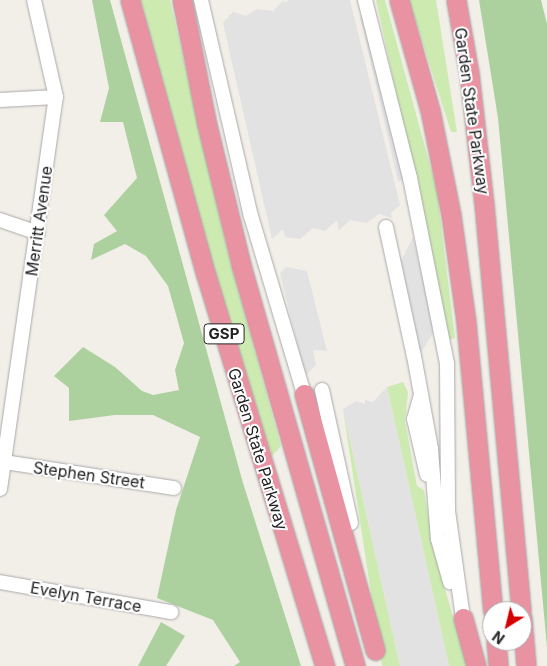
<!DOCTYPE html>
<html>
<head>
<meta charset="utf-8">
<style>
  body { margin:0 }
  #map { position:relative; width:547px; height:666px; overflow:hidden; background:#f2efe9; font-family:Inter,sans-serif }
  div>[style] { position:absolute }
  [style*='--x'] { left:calc(var(--x)*1px); top:calc(var(--y)*1px); width:calc(var(--w)*1px); rotate:calc(var(--a)*1deg) }
  .grass>* { inset:0; background:#cdebb0 }
  .forest>* { inset:0; background:#add19e }
  .parking>* { inset:0; background:#e2e2e2; transform-origin:0 0 }
  .roads { filter:drop-shadow(0 0 1px #a9a9a9) drop-shadow(0 0 1px #a9a9a9) }
  .minor>* { height:14px; margin:-7px; padding:0 7px; transform-origin:7px; border-radius:7px; background:#fff }
  .highway>* { height:19px; margin:-9.5px; padding:0 9.5px; transform-origin:9.5px; border-radius:9.5px; background:#e892a2 }
  span { translate:-50% -50%; white-space:nowrap; text-align:center; line-height:1.15; -webkit-text-stroke:4px #fff; paint-order:stroke }
  .shield-label span { padding:1px 4px; background:#fff; border:1px solid; border-radius:4px; -webkit-text-stroke-width:0 }
  .shield-label { font-size:15px; color:#222; font-weight:700 }
  .street-label { font-size:16px; color:#222 }
  .north { position:absolute; left:482px; top:601px; width:50px; height:50px; box-sizing:border-box; background:#fff; border:1px solid #a7a7a7; border-radius:50%; rotate:216deg; font-size:14px; font-weight:700; line-height:20px; text-align:center; color:#222 }
  .north::after { content:''; display:block; margin:auto; width:18px; height:22px; background:#d40000; clip-path:polygon(50% 0,100% 100%,50% 72%,0 100%) }
</style>
</head>
<body>
<div id="map">
  <div class="grass">
    <div style="clip-path:polygon(141px 0,170px 0,227px 250px,281px 446px,272px 456px,196px 210px)"></div>
    <div style="clip-path:polygon(376px 0,385px 0,437px 191px,455px 338px,449px 340px)"></div>
    <div style="clip-path:polygon(409px 0,436px 0,457px 132px,451px 132px)"></div>
    <div style="clip-path:polygon(403px 382px,408px 392px,405px 421px,417px 486px,424px 490px,434px 550px,467px 666px,449px 666px,387px 387px)"></div>
    <div style="clip-path:polygon(343px 409px,400px 666px,382px 666px)"></div>
  </div>
  <div class="forest">
    <div style="clip-path:polygon(92px 0,110px 0,243px 483px,301px 666px,234px 666px,240px 662px,213px 620px,157px 598px,176px 510px,200px 437px,153px 415px,115px 415px,69px 421px,69px 388px,54px 376px,83px 347px,115px 367px,142px 391px,153px 395px,179px 390px,175px 370px,184px 343px,168px 286px,146px 256px,125px 244px,91px 260px,94px 244px,117px 231px,104px 215px,137px 178px,123px 122px,100px 122px,109px 88px)"></div>
    <div style="clip-path:polygon(479px 0,541px 0,547px 24px,547px 647px,498px 118px)"></div>
    <div style="clip-path:polygon(161px 622px,185px 636px,166px 666px,138px 666px)"></div>
  </div>
  <div class="parking">
    <div style="clip-path:polygon(284px 0,285px 3px,289px 0,350px 0,400px 205px,391px 213px,392px 218px,379px 214px,367px 223px,350px 220px,339px 231px,337px 220px,325px 231px,313px 228px,300px 239px,285px 237px,283px 229px,272px 239px,223px 23px,233px 12px,246px 16px,257px 9px,273px 11px)"></div>
    <div style="left:367px;top:16px;width:168px;height:7px;rotate:77deg"></div>
    <div style="clip-path:polygon(413px 237px,435px 330px,420px 354px,394px 263px,401px 261px)"></div>
    <div style="clip-path:polygon(286px 267px,307px 271px,327px 351px,313px 350px,316px 365px,305px 376px,280px 273px)"></div>
    <div style="clip-path:polygon(387px 387px,449px 666px,400px 666px,343px 409px,356px 401px,365px 404px,365px 400px,373px 402px)"></div>
  </div>
  <div class="roads">
    <div class="minor">
      <div style="--x:201;--y:0;--w:222;--a:77"></div>
      <div style="--x:251;--y:216;--w:186;--a:73.4"></div>
      <div style="--x:365;--y:0;--w:184;--a:75.8"></div>
      <div style="--x:410;--y:178;--w:190;--a:78.7"></div>
      <div style="--x:447;--y:364;--w:147;--a:89.6"></div>
      <div style="--x:448;--y:511;--w:108;--a:82"></div>
      <div style="--x:0;--y:100;--w:56;--a:-3.1"></div>
      <div style="--x:0;--y:220;--w:40;--a:18.9"></div>
      <div style="--x:386;--y:227;--w:132;--a:77.8"></div>
      <div style="--x:414;--y:356;--w:95;--a:79.6"></div>
      <div style="--x:431;--y:449;--w:90;--a:85.6"></div>
      <div style="--x:438;--y:539;--w:45;--a:74.4"></div>
      <div style="--x:322;--y:390;--w:136;--a:77.7"></div>
      <div style="--x:421;--y:395;--w:25;--a:106"></div>
      <div style="--x:414;--y:419;--w:57;--a:76.9"></div>
      <div style="--x:4;--y:462;--w:172;--a:8.7"></div>
      <div style="--x:0;--y:489;--w:396;--a:-81.9"></div>
      <div style="--x:56;--y:97;--w:99;--a:-102.8"></div>
      <div style="--x:0;--y:582;--w:174;--a:10"></div>
    </div>
    <div class="highway">
      <div style="--x:130;--y:0;--w:285;--a:74.6"></div>
      <div style="--x:206;--y:275;--w:409;--a:73.1"></div>
      <div style="--x:182;--y:0;--w:127;--a:78.7"></div>
      <div style="--x:207;--y:125;--w:144;--a:76.3"></div>
      <div style="--x:241;--y:265;--w:417;--a:74.1"></div>
      <div style="--x:399;--y:0;--w:114;--a:74.3"></div>
      <div style="--x:430;--y:110;--w:107;--a:78.7"></div>
      <div style="--x:451;--y:215;--w:108;--a:82"></div>
      <div style="--x:466;--y:322;--w:290;--a:84.7"></div>
      <div style="--x:456;--y:0;--w:74;--a:79.9"></div>
      <div style="--x:469;--y:73;--w:132;--a:83.5"></div>
      <div style="--x:484;--y:204;--w:409;--a:84.8"></div>
      <div style="--x:304;--y:394;--w:266;--a:74.5"></div>
      <div style="--x:463;--y:618;--w:50;--a:74.8"></div>
      <div style="--x:522;--y:618;--w:48;--a:85.2"></div>
      <div style="--x:496;--y:641;--w:25;--a:85"></div>
    </div>
  </div>
  <div class="shield-label">
    <span style="left:224px;top:334px">GSP</span>
  </div>
  <div class="street-label">
    <span style="left:472px;top:111px;rotate:82deg">Garden State Parkway</span>
    <span style="left:39px;top:221px;rotate:-82deg">Merritt Avenue</span>
    <span style="left:258px;top:449px;rotate:73deg">Garden State Parkway</span>
    <span style="left:89px;top:475px;rotate:8deg">Stephen Street</span>
    <span style="left:86px;top:597px;rotate:10deg">Evelyn Terrace</span>
  </div>
  <div class="north">N</div>
</div>
</body>
</html>
